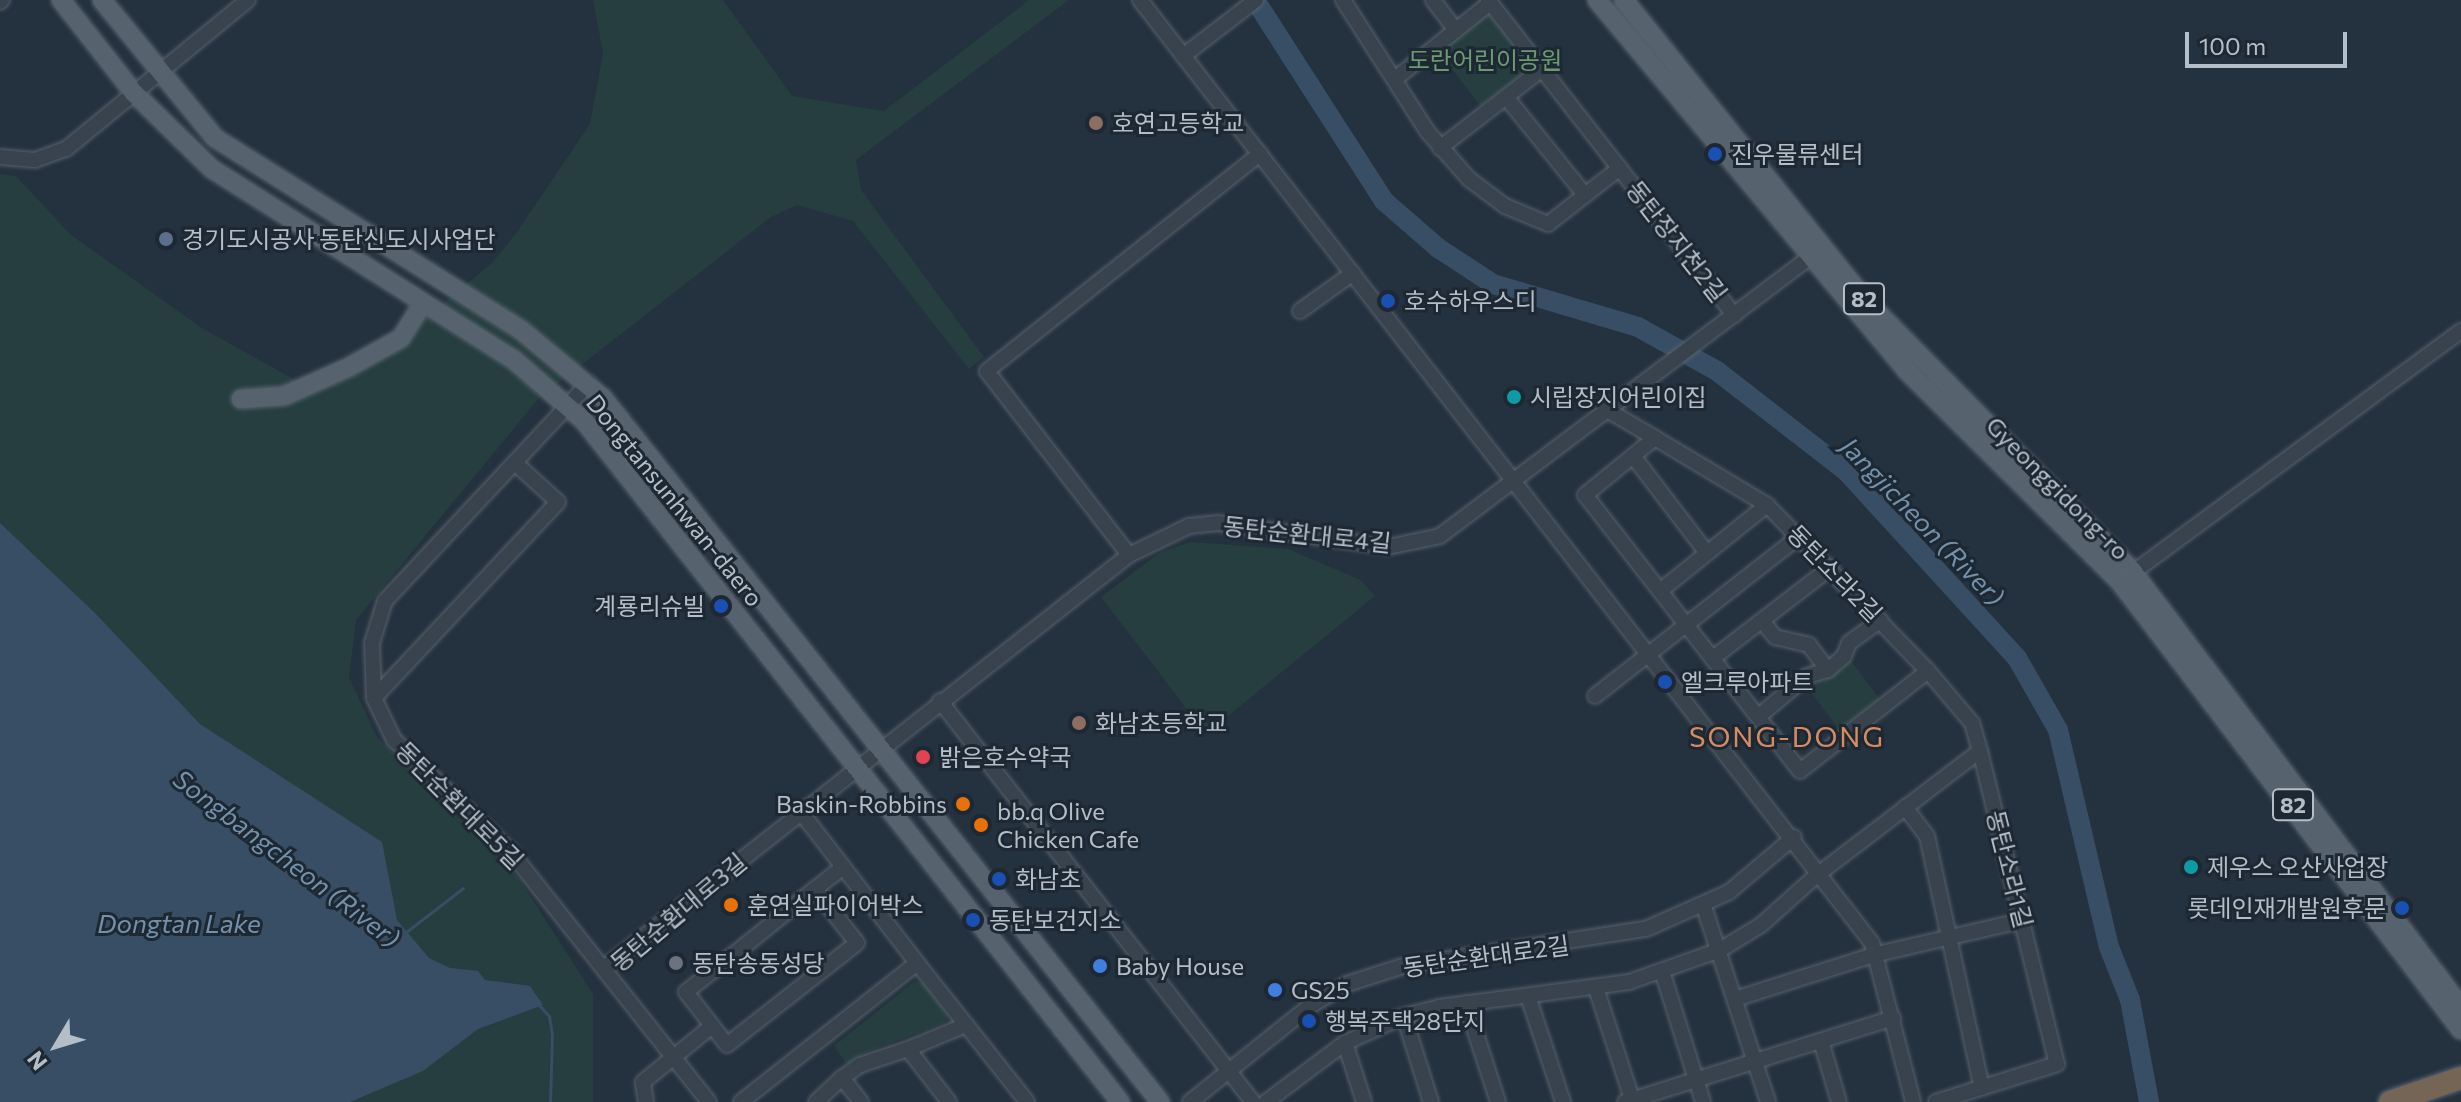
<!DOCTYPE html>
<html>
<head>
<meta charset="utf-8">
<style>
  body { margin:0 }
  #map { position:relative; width:2461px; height:1102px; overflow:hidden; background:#24313e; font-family:Commissioner,"Noto Sans KR",sans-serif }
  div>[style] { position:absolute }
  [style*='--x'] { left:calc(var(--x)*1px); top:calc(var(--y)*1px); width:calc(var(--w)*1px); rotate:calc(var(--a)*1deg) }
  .green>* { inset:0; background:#263e3f; transform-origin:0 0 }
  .water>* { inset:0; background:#374e65 }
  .stream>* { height:3px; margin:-1.5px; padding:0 1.5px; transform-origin:1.5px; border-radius:1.5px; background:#374e65 }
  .river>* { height:20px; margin:-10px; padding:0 10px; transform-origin:10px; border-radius:10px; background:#374e65 }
  .roads { filter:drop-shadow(0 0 2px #56616c) drop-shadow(0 0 2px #56616c) }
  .minor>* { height:14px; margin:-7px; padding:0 7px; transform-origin:7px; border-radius:7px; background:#38434e }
  .major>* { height:18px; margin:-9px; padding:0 9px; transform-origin:9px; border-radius:9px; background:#56626e }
  .highway>* { height:22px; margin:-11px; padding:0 11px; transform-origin:11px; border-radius:11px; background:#746555 }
  .dots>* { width:22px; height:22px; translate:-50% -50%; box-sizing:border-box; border:4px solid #1d2833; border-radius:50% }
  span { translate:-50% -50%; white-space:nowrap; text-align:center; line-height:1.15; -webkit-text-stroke:6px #1d2833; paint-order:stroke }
  .shield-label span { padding:2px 6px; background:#1d2833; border:2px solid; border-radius:6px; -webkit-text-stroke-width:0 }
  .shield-label { font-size:22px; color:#b4bec9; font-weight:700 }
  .park-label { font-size:24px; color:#6b9a72 }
  .poi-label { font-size:24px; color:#b4bec9 }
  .left { translate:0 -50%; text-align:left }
  .right { translate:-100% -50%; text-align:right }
  .street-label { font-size:24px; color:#b4bec9 }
  .water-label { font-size:26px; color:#7391ac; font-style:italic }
  .quarter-label { font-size:28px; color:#d68b62; letter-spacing:2px }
  .north { position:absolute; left:16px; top:1006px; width:80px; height:80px; -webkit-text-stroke:6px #1d2833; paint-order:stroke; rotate:232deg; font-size:22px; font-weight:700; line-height:32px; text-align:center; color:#b4bec9 }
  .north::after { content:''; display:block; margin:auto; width:28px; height:36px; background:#b4bec9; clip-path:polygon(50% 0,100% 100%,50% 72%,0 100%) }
  .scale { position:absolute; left:2185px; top:32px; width:162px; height:36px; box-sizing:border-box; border:4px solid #b4bec9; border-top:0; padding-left:10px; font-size:24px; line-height:28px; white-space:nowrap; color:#b4bec9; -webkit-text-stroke:6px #1d2833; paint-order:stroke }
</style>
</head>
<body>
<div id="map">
  <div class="green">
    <div style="clip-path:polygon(593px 0,723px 0,792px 96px,884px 111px,1029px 0,1069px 0,856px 160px,861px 190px,984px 357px,969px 369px,853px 221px,797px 205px,771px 217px,539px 398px,356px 620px,349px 677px,377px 737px,518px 877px,593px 994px,593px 1102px,0 1102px,0 174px,16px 176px,71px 235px,202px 328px,297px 381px,414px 328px,492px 263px,517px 232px,590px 124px,603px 53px)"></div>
    <div style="left:1489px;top:13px;width:69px;height:63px;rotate:53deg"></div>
    <div style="clip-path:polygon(1190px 542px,1288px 549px,1361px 580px,1375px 596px,1206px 734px,1101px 597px,1159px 553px)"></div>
    <div style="left:1849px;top:658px;width:51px;height:51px;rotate:53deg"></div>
    <div style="clip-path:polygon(915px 981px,925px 984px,948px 1017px,944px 1023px,861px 1054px,847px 1064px,834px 1046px)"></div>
  </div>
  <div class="water">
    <div style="clip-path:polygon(0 523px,96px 614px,200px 724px,382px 842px,397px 920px,429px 958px,450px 968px,478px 971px,485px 980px,530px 986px,543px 1005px,478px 1029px,423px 1071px,350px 1102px,0 1102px)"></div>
  </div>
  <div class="stream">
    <div style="--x:406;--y:932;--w:72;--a:-37.7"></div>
    <div style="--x:539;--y:1005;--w:15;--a:48"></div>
    <div style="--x:549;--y:1016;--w:19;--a:81"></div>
    <div style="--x:552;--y:1035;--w:67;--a:91.7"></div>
  </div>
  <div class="river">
    <div style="--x:1255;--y:0;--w:239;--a:57.3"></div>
    <div style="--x:1384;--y:201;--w:72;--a:41"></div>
    <div style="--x:1438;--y:248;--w:66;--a:33.2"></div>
    <div style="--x:1493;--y:284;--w:151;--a:16.5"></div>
    <div style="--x:1638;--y:327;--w:90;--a:29.1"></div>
    <div style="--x:1717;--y:371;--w:165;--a:37.8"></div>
    <div style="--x:1847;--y:472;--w:252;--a:47.6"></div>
    <div style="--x:2017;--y:658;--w:83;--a:60.3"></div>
    <div style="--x:2058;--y:730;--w:223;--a:76.8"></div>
    <div style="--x:2109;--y:947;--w:57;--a:68.4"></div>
    <div style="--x:2130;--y:1000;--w:104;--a:79.4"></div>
  </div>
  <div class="roads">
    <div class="minor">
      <div style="--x:1140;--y:0;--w:1194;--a:52.18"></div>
      <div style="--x:1872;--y:943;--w:164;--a:75.5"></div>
      <div style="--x:1343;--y:0;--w:156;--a:57.3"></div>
      <div style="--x:1427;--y:131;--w:64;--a:48.8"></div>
      <div style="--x:1469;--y:179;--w:45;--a:36.9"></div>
      <div style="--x:1505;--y:206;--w:47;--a:22.7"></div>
      <div style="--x:1548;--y:224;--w:91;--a:-37.9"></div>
      <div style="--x:1433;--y:0;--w:38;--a:53"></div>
      <div style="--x:1488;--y:0;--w:400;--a:52"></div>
      <div style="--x:0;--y:2;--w:3;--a:-45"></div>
      <div style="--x:1183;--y:56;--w:92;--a:-37.5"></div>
      <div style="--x:1395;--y:79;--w:122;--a:-38.7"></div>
      <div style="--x:1506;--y:97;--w:126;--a:51.1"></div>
      <div style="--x:1440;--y:148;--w:129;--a:-37.8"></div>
      <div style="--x:0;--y:157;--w:35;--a:5"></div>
      <div style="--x:35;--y:160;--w:33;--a:-20"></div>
      <div style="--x:66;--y:149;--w:235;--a:-39.3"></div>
      <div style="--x:1300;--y:311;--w:65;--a:-35.6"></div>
      <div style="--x:589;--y:383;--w:299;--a:133.1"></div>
      <div style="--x:385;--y:601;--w:44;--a:107.2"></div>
      <div style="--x:372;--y:643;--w:55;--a:87.9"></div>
      <div style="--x:374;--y:698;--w:47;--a:64.5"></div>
      <div style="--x:394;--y:740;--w:161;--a:43.7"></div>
      <div style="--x:510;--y:851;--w:320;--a:51.6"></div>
      <div style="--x:1609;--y:411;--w:53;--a:30.4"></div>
      <div style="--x:1655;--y:438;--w:131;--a:30.9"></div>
      <div style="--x:1767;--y:505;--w:231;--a:45.9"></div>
      <div style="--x:1928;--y:671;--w:162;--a:142"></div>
      <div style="--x:1800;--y:771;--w:350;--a:-127.9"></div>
      <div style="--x:1585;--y:495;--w:90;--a:-39.2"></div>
      <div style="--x:1633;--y:456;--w:122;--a:52.7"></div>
      <div style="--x:1129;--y:555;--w:232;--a:-127.7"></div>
      <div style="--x:987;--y:371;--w:349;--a:-38.5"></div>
      <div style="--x:2127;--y:577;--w:415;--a:-36.4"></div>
      <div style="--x:1660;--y:591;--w:137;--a:-38.8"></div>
      <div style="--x:1762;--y:621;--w:21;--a:51"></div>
      <div style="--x:1775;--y:637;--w:35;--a:13"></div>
      <div style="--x:1809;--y:645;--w:31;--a:53"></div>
      <div style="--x:1713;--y:658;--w:149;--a:-37.6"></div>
      <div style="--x:1928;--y:671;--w:68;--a:49.8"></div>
      <div style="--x:1972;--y:723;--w:29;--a:74"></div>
      <div style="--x:1595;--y:696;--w:261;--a:-38"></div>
      <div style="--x:374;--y:698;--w:269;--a:-46.8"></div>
      <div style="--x:558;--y:502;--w:58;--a:-137.8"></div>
      <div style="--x:940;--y:701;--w:509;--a:52.03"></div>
      <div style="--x:1759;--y:716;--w:62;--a:-39.8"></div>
      <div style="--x:1807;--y:676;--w:22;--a:-16"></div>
      <div style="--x:1828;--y:670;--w:21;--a:-41"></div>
      <div style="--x:1844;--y:656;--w:14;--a:-69"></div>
      <div style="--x:1849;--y:643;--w:39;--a:-36"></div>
      <div style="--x:1905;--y:807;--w:36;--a:53"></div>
      <div style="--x:1927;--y:836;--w:258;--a:77.7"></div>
      <div style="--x:800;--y:811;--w:192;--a:52.4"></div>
      <div style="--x:815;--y:889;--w:68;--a:52.1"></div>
      <div style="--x:857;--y:943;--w:165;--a:141.9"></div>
      <div style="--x:727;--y:1045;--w:67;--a:-127.7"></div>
      <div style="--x:686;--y:992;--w:79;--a:-38.3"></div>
      <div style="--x:748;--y:943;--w:86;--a:-38.9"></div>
      <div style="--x:815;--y:889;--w:36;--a:-38"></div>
      <div style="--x:1704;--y:907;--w:205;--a:71.8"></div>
      <div style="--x:604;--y:968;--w:668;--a:-38.19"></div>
      <div style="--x:1129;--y:555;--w:67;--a:-25.8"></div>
      <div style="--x:1189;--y:526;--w:29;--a:-6"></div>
      <div style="--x:1218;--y:523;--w:172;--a:8"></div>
      <div style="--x:1388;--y:547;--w:53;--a:-11.9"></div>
      <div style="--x:1440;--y:536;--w:473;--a:-37"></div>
      <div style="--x:1663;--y:974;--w:134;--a:72.6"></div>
      <div style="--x:1596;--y:988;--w:120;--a:72"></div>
      <div style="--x:1528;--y:996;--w:112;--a:71.7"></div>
      <div style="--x:1735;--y:999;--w:149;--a:-17.6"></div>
      <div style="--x:1877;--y:954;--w:151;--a:-13"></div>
      <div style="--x:1466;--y:1003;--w:104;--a:72.1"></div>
      <div style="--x:1404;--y:1016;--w:90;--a:72.6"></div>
      <div style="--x:1821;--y:1041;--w:64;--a:73.6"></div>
      <div style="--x:1345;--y:1043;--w:62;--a:72.1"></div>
      <div style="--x:908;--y:1049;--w:63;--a:-22.5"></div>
      <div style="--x:646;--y:1102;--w:20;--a:-99"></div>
      <div style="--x:643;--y:1082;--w:89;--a:-39.1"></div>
      <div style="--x:741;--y:1102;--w:224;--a:-38.3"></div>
      <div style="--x:917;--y:963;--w:177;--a:51.6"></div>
      <div style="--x:816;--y:1102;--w:35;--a:-43"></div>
      <div style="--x:861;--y:1102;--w:31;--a:-128"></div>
      <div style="--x:842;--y:1078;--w:22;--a:-36"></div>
      <div style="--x:860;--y:1065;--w:51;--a:-18.4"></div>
      <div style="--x:908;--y:1049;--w:67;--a:52.3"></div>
      <div style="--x:1190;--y:1102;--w:154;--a:-38.7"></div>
      <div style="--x:1310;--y:1006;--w:43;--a:-30.7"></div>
      <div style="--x:1347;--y:984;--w:59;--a:-17.8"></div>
      <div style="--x:1403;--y:966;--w:246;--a:-8.7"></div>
      <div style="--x:1646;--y:929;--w:91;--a:-24"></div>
      <div style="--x:1729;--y:892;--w:85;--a:-40.2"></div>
      <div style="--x:1266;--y:1102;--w:99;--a:-36.8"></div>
      <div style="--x:1345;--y:1043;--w:65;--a:-24.6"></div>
      <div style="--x:1404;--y:1016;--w:36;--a:-14"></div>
      <div style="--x:1439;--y:1007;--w:192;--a:-7.5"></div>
      <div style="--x:1629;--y:982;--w:96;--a:-19.4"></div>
      <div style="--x:1720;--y:950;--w:48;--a:-31.4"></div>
      <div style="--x:1761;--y:925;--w:75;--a:-41.8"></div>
      <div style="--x:1817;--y:875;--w:205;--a:-37.3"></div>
      <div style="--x:1980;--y:751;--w:322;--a:76.2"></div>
      <div style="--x:2057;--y:1064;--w:127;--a:162.6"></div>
      <div style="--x:1625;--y:1102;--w:281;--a:-17.4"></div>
    </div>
    <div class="major">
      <div style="--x:61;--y:0;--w:118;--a:51.9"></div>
      <div style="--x:134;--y:93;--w:109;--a:44.3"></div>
      <div style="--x:212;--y:169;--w:357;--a:32.3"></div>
      <div style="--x:514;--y:360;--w:93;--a:41.1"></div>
      <div style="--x:584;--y:421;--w:867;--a:51.79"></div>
      <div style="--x:102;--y:0;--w:178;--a:50.7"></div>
      <div style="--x:215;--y:138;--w:361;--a:32.1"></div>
      <div style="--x:521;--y:330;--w:107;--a:39.7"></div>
      <div style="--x:603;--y:398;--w:898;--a:51.65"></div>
      <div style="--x:1597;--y:0;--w:482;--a:50.1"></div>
      <div style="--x:1906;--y:370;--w:301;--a:44.7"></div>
      <div style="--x:2120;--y:582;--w:563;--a:52.72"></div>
      <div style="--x:1624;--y:0;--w:385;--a:51.2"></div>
      <div style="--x:1865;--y:300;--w:382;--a:45.4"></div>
      <div style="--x:2133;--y:572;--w:545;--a:52.98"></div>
      <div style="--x:241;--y:399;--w:43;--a:-4"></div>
      <div style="--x:284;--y:396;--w:71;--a:-24"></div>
      <div style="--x:349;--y:367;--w:60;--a:-29.1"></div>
      <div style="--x:401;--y:338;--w:41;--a:-57.8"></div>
    </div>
    <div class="highway">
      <div style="--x:2390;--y:1102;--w:75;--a:-18.7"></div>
    </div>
  </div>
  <div class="dots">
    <div style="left:1096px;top:123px;background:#8d6e63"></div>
    <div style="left:1715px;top:154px;background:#1a4fb4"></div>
    <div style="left:166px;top:239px;background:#5c6f8a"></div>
    <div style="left:1388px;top:301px;background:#1a4fb4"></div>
    <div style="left:1514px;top:397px;background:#0f9aa8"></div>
    <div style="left:721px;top:606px;background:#1a4fb4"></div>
    <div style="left:1665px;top:682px;background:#1a4fb4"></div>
    <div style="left:1079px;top:723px;background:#8d6e63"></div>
    <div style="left:923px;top:757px;background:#e0444e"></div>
    <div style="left:963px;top:804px;background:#e8710a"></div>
    <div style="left:981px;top:825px;background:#e8710a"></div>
    <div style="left:2191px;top:867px;background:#0f9aa8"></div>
    <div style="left:999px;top:879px;background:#1a4fb4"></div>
    <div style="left:731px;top:905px;background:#e8710a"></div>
    <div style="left:2402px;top:908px;background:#1a4fb4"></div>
    <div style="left:973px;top:920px;background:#1a4fb4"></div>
    <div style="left:676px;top:963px;background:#6b7280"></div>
    <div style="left:1100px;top:966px;background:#3f7fe0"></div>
    <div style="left:1275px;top:990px;background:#3f7fe0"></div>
    <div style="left:1309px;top:1021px;background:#1a4fb4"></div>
  </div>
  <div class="shield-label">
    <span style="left:1864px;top:299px">82</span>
    <span style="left:2293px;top:805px">82</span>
  </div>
  <div class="park-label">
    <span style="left:1485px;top:60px">도란어린이공원</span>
  </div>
  <div class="poi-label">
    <span class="left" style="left:1112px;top:123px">호연고등학교</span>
    <span class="left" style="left:1731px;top:154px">진우물류센터</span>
    <span class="left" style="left:182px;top:239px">경기도시공사 동탄신도시사업단</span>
    <span class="left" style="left:1404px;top:301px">호수하우스디</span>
    <span class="left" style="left:1530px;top:397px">시립장지어린이집</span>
    <span class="right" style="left:705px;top:606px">계룡리슈빌</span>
    <span class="left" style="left:1681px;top:682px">엘크루아파트</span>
    <span class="left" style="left:1095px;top:723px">화남초등학교</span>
    <span class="left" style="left:939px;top:757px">밝은호수약국</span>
    <span class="right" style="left:947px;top:804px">Baskin-Robbins</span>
    <span class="left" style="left:997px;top:825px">bb.q Olive<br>Chicken Cafe</span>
    <span class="left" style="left:2207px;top:867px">제우스 오산사업장</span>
    <span class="left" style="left:1015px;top:879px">화남초</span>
    <span class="left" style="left:747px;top:905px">훈연실파이어박스</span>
    <span class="right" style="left:2386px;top:908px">롯데인재개발원후문</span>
    <span class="left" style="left:989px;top:920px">동탄보건지소</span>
    <span class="left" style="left:692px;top:963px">동탄송동성당</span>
    <span class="left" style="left:1116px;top:966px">Baby House</span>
    <span class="left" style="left:1291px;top:990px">GS25</span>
    <span class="left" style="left:1325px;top:1021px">행복주택28단지</span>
  </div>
  <div class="street-label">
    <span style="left:1677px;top:241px;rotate:52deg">동탄장지천2길</span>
    <span style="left:2058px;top:488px;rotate:45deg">Gyeonggidong-ro</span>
    <span style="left:675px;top:500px;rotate:51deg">Dongtansunhwan-daero</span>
    <span style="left:1307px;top:534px;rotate:6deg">동탄순환대로4길</span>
    <span style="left:1835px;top:573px;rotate:46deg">동탄소라2길</span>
    <span style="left:460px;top:805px;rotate:45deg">동탄순환대로5길</span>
    <span style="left:2010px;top:869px;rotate:76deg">동탄소라1길</span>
    <span style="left:678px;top:912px;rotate:-40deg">동탄순환대로3길</span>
    <span style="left:1486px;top:956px;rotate:-8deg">동탄순환대로2길</span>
  </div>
  <div class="water-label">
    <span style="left:1923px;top:521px;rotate:46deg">Jangjicheon (River)</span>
    <span style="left:287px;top:858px;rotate:37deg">Songbangcheon (River)</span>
    <span style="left:179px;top:923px">Dongtan Lake</span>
  </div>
  <div class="quarter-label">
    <span style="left:1787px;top:736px">SONG-DONG</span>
  </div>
  <div class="north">N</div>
  <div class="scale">100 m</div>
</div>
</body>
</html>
